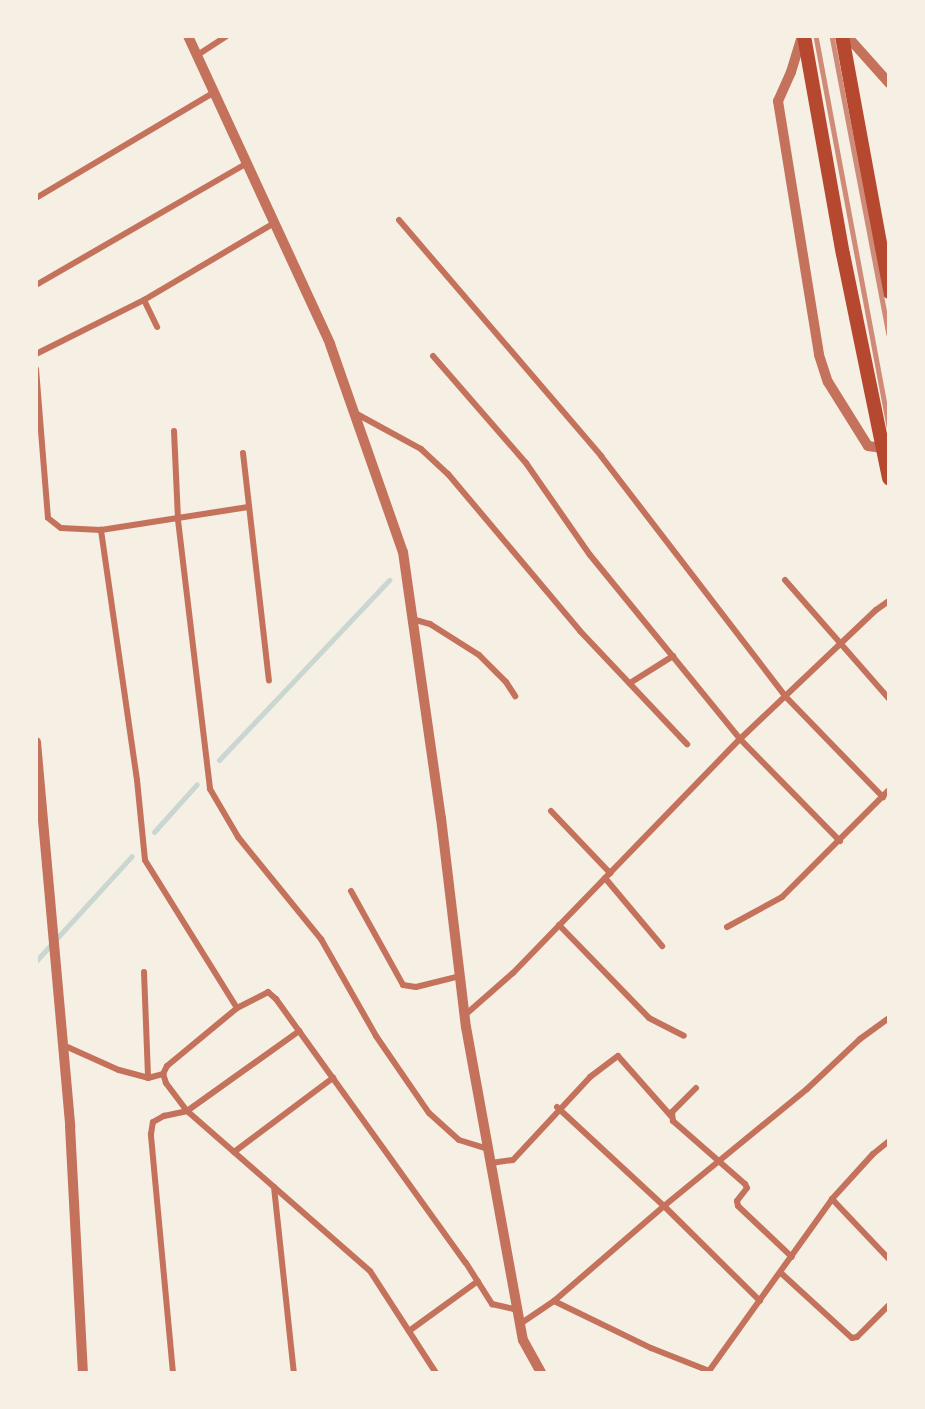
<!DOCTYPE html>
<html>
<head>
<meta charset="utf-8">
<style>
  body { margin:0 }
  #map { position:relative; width:925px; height:1409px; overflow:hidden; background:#f6efe4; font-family:"DejaVu Sans",sans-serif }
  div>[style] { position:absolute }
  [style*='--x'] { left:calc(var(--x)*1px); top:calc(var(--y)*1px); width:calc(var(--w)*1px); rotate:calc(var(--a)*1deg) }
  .stream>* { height:5px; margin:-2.5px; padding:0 2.5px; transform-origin:2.5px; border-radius:2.5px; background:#c9d6d2 }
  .minor>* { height:6px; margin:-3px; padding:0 3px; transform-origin:3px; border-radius:3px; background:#c5725c }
  .tertiary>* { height:10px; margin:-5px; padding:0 5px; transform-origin:5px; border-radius:5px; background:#c5725c }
  .trunk>* { height:14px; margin:-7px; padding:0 7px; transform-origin:7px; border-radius:7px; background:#b5482f }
  .rail>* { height:4.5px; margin:-2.25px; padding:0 2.25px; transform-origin:2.25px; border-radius:2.25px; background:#cf8b77 }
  span { translate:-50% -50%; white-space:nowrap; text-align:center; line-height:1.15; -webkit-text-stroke:4.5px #f6efe4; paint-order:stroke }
  .frame { position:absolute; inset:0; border:38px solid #f6efe4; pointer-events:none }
</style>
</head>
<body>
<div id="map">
  <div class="stream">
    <div style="--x:219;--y:760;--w:248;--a:-46.6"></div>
    <div style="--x:154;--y:832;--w:64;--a:-48.1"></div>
    <div style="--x:36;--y:961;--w:142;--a:-47.6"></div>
  </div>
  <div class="minor">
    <div style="--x:196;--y:56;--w:37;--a:-33"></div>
    <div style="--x:36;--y:198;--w:206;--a:-30.7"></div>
    <div style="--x:399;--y:220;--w:311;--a:49.4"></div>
    <div style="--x:601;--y:456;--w:302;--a:52.5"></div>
    <div style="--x:785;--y:696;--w:141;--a:45.9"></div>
    <div style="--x:36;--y:285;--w:242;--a:-30"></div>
    <div style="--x:144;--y:300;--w:30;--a:64"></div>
    <div style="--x:36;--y:354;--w:121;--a:-26.6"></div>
    <div style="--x:144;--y:300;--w:151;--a:-30.6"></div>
    <div style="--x:433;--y:356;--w:142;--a:49"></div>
    <div style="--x:526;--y:463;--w:112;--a:55.2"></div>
    <div style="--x:590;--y:555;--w:237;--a:50.8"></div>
    <div style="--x:740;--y:739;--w:143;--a:45.6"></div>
    <div style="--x:36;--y:369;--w:149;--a:85.4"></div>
    <div style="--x:48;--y:518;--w:16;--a:38"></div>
    <div style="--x:61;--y:528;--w:40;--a:2.9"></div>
    <div style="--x:355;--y:413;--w:75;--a:28.6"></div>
    <div style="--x:421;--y:449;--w:37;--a:43"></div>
    <div style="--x:448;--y:474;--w:205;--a:49.9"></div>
    <div style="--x:580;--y:631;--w:156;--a:46.6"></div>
    <div style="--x:174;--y:431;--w:89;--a:87.4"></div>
    <div style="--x:178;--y:520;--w:271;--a:83.2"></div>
    <div style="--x:210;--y:789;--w:56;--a:59.7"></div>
    <div style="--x:238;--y:837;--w:132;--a:50.9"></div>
    <div style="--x:321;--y:939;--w:112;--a:60.4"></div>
    <div style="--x:376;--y:1036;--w:93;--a:55.5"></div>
    <div style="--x:429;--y:1113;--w:40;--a:42"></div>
    <div style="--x:459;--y:1140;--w:30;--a:17"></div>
    <div style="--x:243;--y:453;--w:229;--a:83.5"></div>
    <div style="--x:785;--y:580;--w:158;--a:48.8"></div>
    <div style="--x:412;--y:619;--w:19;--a:16"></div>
    <div style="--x:430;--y:624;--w:58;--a:32.3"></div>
    <div style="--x:479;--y:655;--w:38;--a:45"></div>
    <div style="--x:506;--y:682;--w:17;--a:57"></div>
    <div style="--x:630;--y:683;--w:51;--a:-32.1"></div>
    <div style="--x:551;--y:811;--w:86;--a:46.4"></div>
    <div style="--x:605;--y:878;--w:89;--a:50"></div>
    <div style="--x:351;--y:891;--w:107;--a:61"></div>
    <div style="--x:403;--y:985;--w:13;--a:9"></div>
    <div style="--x:416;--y:987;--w:45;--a:-14"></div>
    <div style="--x:559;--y:925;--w:129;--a:45.9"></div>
    <div style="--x:649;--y:1018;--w:39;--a:27"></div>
    <div style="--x:727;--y:927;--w:63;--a:-28.6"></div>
    <div style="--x:782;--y:897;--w:151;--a:-45"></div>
    <div style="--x:144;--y:972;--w:106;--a:87.8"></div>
    <div style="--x:237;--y:1008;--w:174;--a:-121.9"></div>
    <div style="--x:145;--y:860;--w:80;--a:-95.7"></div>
    <div style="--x:137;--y:780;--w:253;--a:-98.2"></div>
    <div style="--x:101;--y:530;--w:149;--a:-8.9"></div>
    <div style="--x:465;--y:1015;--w:64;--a:-41.2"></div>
    <div style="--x:513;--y:973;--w:326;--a:-45.9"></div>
    <div style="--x:740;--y:739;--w:187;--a:-43.5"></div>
    <div style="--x:876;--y:610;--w:16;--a:-35"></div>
    <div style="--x:63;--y:1045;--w:61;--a:24.1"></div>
    <div style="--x:119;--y:1070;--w:30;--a:15"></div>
    <div style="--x:148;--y:1078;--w:16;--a:-15"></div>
    <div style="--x:696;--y:1088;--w:34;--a:135"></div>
    <div style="--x:672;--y:1112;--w:9;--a:84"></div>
    <div style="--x:673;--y:1121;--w:96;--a:41.2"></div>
    <div style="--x:745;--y:1184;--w:4;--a:63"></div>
    <div style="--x:747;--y:1188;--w:16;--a:128"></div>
    <div style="--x:737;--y:1201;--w:5;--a:79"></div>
    <div style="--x:738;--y:1206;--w:74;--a:43.4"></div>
    <div style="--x:557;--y:1107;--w:146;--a:42.8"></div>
    <div style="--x:664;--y:1206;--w:135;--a:44.7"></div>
    <div style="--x:234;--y:1152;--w:124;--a:-36.8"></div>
    <div style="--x:491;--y:1163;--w:22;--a:-8"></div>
    <div style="--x:513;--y:1160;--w:113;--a:-47.1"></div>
    <div style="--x:590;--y:1077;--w:35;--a:-37"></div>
    <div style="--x:618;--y:1056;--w:80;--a:48.5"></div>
    <div style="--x:274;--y:1187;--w:187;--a:83.9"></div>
    <div style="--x:832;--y:1199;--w:83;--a:46.5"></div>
    <div style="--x:781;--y:1273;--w:96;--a:42.5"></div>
    <div style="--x:852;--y:1338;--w:5;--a:-11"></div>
    <div style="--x:857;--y:1337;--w:45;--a:-45"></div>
    <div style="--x:554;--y:1301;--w:108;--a:25.9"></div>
    <div style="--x:651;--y:1348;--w:62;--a:21.6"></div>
    <div style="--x:709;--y:1371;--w:211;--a:-54.4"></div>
    <div style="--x:832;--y:1199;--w:61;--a:-47.7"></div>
    <div style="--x:873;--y:1154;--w:21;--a:-39"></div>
    <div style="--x:520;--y:1324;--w:41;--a:-34.1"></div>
    <div style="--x:554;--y:1301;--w:145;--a:-40.8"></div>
    <div style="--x:664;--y:1206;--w:185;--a:-39.3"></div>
    <div style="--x:807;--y:1089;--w:73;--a:-43.3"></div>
    <div style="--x:860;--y:1039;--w:36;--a:-36"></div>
    <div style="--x:409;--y:1331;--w:85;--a:-35.9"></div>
    <div style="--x:173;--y:1373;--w:240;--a:-95.3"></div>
    <div style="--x:151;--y:1134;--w:12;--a:-81"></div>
    <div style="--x:153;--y:1122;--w:13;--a:-29"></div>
    <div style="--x:164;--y:1116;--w:24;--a:-12"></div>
    <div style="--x:187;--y:1111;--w:138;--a:-35.5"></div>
    <div style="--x:436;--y:1373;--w:121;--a:-122.9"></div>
    <div style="--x:370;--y:1271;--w:243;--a:-138.8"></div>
    <div style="--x:187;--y:1111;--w:35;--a:-127"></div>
    <div style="--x:166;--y:1083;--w:9;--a:-108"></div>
    <div style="--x:163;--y:1074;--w:9;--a:-63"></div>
    <div style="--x:167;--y:1066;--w:91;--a:-39.6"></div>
    <div style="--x:237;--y:1008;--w:35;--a:-27"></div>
    <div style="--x:268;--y:992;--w:11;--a:41"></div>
    <div style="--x:276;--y:999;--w:325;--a:54.3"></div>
    <div style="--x:466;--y:1263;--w:49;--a:57.6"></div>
    <div style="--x:492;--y:1304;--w:26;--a:13"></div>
  </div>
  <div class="tertiary">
    <div style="--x:188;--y:36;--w:339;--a:65.2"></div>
    <div style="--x:330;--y:344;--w:220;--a:70.7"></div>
    <div style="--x:403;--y:552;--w:269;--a:81.9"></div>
    <div style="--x:441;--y:818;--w:210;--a:83.2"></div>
    <div style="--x:466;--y:1027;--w:318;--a:79.7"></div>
    <div style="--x:523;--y:1340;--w:38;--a:61"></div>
    <div style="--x:802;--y:36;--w:38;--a:107"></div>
    <div style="--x:791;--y:72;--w:32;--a:114"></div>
    <div style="--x:778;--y:101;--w:257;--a:80.8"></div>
    <div style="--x:819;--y:355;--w:28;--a:72"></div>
    <div style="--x:828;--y:382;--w:75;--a:58"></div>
    <div style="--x:868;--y:446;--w:15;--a:8"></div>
    <div style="--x:847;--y:36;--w:63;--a:48.2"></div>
    <div style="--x:36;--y:742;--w:386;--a:84.9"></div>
    <div style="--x:70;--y:1126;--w:247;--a:87"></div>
  </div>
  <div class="trunk">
    <div style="--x:804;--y:36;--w:221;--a:79.9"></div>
    <div style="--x:843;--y:254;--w:229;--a:78.4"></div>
    <div style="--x:842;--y:36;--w:260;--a:79.6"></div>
  </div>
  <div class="rail">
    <div style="--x:816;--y:36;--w:398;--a:79.4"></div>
    <div style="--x:832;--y:36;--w:303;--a:79.2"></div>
  </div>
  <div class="frame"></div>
</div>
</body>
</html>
